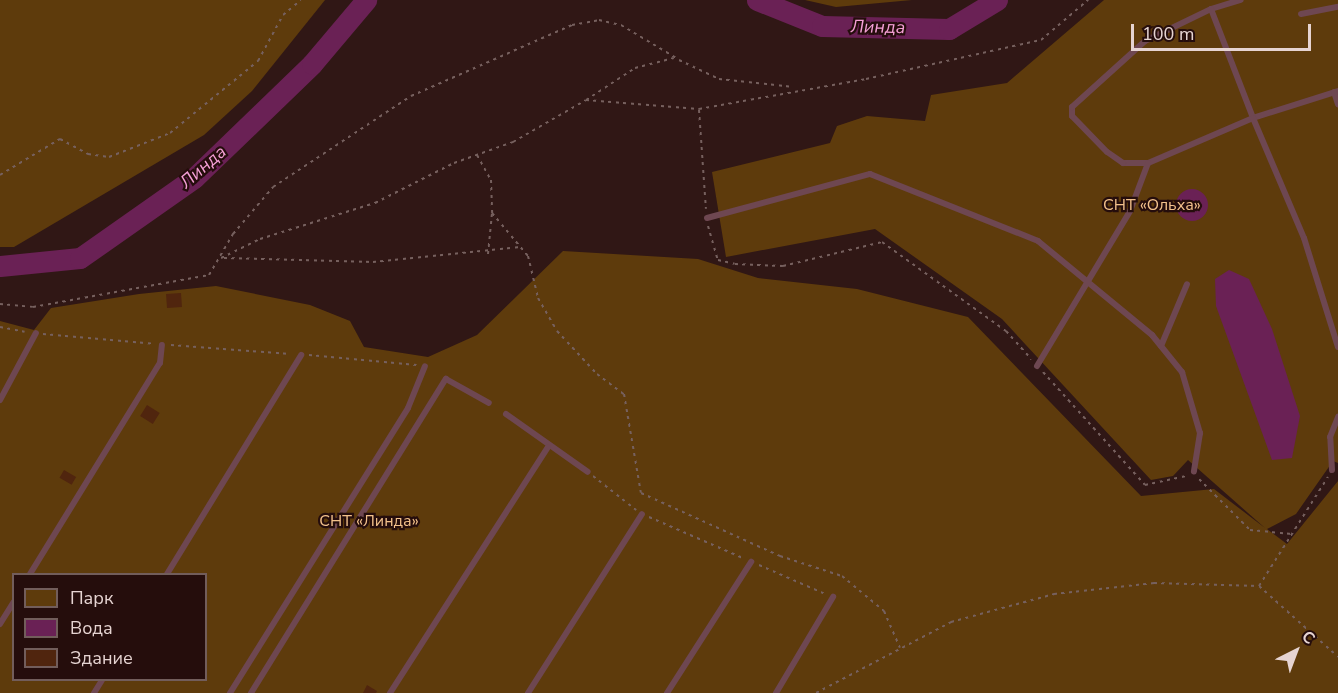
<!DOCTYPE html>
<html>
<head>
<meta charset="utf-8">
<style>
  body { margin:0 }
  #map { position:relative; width:1338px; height:693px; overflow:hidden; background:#301715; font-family:"Nunito Sans",sans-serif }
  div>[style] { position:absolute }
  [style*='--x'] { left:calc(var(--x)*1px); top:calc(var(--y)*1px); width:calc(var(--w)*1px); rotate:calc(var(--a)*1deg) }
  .green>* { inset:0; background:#5e3b0c }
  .water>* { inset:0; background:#6a2155 }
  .round { border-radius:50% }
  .river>* { height:21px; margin:-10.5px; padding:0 10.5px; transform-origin:10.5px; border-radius:10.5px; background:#6a2155 }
  .building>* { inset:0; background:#50250e; transform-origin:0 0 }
  .path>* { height:2px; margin-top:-1px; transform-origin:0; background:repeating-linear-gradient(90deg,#76605e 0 3px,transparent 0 7.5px) }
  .lane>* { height:6px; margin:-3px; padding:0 3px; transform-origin:3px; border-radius:3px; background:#6e4751 }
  span { translate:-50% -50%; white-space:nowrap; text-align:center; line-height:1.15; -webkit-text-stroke:4.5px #250d0c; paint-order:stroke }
  .park-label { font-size:16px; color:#f3c18b }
  .water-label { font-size:18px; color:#f5a0d6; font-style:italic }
  .legend { position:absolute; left:12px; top:573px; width:195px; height:108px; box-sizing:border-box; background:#250d0c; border:2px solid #725d5b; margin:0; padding:8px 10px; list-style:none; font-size:18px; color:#e6d4d2 }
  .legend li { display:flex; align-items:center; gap:12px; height:30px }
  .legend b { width:30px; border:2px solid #725d5b }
  .north { position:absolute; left:1266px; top:621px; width:60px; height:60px; -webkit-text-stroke:4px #250d0c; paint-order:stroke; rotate:42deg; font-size:16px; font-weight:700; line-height:24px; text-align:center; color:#e6d4d2 }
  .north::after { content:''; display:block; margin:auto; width:21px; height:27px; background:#e6d4d2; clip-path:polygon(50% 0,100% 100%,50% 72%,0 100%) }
  .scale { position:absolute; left:1131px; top:24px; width:180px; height:27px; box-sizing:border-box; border:3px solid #e6d4d2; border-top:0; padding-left:8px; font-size:18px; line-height:21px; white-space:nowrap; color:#e6d4d2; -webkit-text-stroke:4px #250d0c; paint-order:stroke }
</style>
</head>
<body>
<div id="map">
  <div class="green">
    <div style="clip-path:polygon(0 0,325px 0,252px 91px,204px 135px,14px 247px,0 247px)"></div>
    <div style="clip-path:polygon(805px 0,912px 0,836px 7px)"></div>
    <div style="clip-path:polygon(evenodd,1104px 0,1338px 0,1338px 463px,1333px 461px,1296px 514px,1267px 529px,1287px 544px,1338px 481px,1338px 693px,0 693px,0 321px,34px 330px,51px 308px,139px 294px,216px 286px,310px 305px,350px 321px,364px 347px,428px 357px,477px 335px,563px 251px,698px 259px,758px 278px,857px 289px,968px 317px,1141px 496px,1214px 489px,1265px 528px,1188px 460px,1173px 476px,1151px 480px,1002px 319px,875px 229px,726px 257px,712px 172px,830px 143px,837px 126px,867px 116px,925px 121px,931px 95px,1007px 83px,1104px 0,14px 574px,206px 574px,206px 680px,14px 680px,14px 574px)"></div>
  </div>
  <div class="water">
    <div class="round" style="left:1176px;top:189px;width:32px;height:32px"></div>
    <div style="clip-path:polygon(1229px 270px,1249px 279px,1272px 329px,1300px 416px,1292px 458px,1272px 460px,1216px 306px,1215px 279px)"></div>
  </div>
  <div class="river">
    <div style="--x:757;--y:0;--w:70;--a:21.8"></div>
    <div style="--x:822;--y:26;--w:127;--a:1.4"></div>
    <div style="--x:949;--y:29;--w:56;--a:-31.1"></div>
    <div style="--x:0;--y:266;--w:80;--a:-5.7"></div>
    <div style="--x:80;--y:258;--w:139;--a:-35.1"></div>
    <div style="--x:194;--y:178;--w:164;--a:-44"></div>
    <div style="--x:312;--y:64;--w:84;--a:-49.8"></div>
  </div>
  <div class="building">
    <div style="left:181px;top:293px;width:14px;height:15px;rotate:86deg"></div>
    <div style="left:147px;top:405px;width:15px;height:13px;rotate:32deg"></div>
    <div style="left:64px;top:470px;width:14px;height:9px;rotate:30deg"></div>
    <div style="clip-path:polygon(367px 685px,377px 691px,376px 693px,363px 693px)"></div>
  </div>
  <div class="path">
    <div style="--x:679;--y:60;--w:44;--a:25.4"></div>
    <div style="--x:719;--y:79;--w:75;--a:6.1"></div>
    <div style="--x:586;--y:100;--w:59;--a:-33.1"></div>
    <div style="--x:635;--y:68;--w:40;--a:-14.4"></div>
    <div style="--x:699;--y:110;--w:99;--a:86"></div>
    <div style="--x:477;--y:155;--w:29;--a:61"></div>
    <div style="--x:491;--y:180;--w:33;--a:88"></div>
    <div style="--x:492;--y:213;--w:56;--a:50.1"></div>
    <div style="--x:528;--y:256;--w:43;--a:76.6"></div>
    <div style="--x:538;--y:298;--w:38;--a:60"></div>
    <div style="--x:557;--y:331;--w:59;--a:47.1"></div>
    <div style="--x:597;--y:374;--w:34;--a:37"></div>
    <div style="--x:624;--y:394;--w:100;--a:80.3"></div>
    <div style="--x:641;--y:493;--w:153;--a:24.4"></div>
    <div style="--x:780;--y:556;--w:65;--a:17.9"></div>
    <div style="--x:842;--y:576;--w:55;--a:39.8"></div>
    <div style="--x:884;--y:611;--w:40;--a:66.6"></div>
    <div style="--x:0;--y:175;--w:70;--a:-31"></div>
    <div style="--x:60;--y:139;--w:32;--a:28"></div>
    <div style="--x:88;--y:154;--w:21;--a:8"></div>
    <div style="--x:109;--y:157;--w:66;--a:-21.5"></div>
    <div style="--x:170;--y:133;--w:114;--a:-39.3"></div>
    <div style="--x:258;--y:61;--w:52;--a:-61.5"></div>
    <div style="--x:283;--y:15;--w:23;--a:-40"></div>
    <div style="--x:708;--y:226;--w:35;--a:74"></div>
    <div style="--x:718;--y:260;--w:17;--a:13"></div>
    <div style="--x:735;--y:264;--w:48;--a:2.4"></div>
    <div style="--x:783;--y:266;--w:102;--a:-13.6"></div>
    <div style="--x:882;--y:242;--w:153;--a:35.7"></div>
    <div style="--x:1006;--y:331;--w:38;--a:48"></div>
    <div style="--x:488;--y:254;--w:41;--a:-84.4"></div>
    <div style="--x:221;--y:258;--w:43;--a:-26"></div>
    <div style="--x:260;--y:239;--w:121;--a:-17.4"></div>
    <div style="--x:375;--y:203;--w:89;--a:-26.9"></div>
    <div style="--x:454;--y:163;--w:63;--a:-19.6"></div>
    <div style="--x:513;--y:142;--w:84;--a:-29.9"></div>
    <div style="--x:586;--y:100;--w:113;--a:4.6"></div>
    <div style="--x:699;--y:109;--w:170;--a:-10.2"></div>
    <div style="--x:866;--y:79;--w:179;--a:-12.6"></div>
    <div style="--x:1041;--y:40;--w:62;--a:-40.4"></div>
    <div style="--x:224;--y:258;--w:149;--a:1.5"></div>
    <div style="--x:373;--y:262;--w:148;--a:-5.8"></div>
    <div style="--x:0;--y:304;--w:33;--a:5"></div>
    <div style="--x:33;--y:307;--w:179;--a:-10.3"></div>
    <div style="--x:209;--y:275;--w:48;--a:-59.7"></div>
    <div style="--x:233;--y:234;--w:62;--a:-49.6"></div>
    <div style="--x:273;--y:187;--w:165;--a:-33.4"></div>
    <div style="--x:411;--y:96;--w:176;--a:-23.8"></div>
    <div style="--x:572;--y:25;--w:27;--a:-10"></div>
    <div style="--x:599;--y:20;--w:23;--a:13"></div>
    <div style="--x:621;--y:25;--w:66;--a:30.8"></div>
    <div style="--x:0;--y:327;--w:25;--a:11"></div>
    <div style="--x:43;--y:334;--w:111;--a:5.1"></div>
    <div style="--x:171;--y:345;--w:120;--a:4.3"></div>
    <div style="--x:309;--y:355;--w:108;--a:5.3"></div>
    <div style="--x:1043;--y:372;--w:152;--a:47.9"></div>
    <div style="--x:1145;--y:485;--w:42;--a:-12.4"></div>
    <div style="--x:593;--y:476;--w:55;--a:38.3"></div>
    <div style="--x:1199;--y:479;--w:72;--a:45"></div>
    <div style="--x:1250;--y:530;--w:42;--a:5.4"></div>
    <div style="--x:649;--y:517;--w:103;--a:23.6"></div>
    <div style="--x:759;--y:565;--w:72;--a:23.7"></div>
    <div style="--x:1259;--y:586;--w:106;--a:41.9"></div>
    <div style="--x:816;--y:693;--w:153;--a:-27.7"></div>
    <div style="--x:951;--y:622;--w:107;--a:-15.2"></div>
    <div style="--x:1054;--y:594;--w:101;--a:-6.3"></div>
    <div style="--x:1154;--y:583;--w:105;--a:1.6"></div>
    <div style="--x:1259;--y:586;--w:129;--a:-57.7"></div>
  </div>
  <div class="lane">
    <div style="--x:1211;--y:9;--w:31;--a:-17"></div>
    <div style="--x:1301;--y:14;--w:38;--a:-11"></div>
    <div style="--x:1338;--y:91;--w:89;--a:162.4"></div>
    <div style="--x:1253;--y:118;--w:114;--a:156.8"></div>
    <div style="--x:1148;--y:163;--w:25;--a:180"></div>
    <div style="--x:1123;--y:163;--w:19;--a:-145"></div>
    <div style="--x:1107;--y:152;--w:50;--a:-134.2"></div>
    <div style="--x:1072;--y:116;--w:9;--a:-90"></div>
    <div style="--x:1072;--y:107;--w:98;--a:-42.1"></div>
    <div style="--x:1145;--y:41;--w:73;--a:-25.9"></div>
    <div style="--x:1211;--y:9;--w:117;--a:68.9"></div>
    <div style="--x:1253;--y:118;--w:130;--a:67"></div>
    <div style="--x:1304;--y:238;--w:114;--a:72.7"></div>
    <div style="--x:1334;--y:92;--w:13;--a:72"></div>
    <div style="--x:707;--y:218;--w:169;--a:-15.1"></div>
    <div style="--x:870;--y:174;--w:181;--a:21.7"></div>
    <div style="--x:1038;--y:241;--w:148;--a:39.5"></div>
    <div style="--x:1152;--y:335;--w:48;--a:51"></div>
    <div style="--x:1182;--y:372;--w:64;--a:73.6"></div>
    <div style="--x:1200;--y:433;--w:39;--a:99"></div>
    <div style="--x:1161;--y:346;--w:67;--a:-67.2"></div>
    <div style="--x:1037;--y:366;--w:181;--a:-59"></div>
    <div style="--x:1130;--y:211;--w:51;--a:-69.4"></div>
    <div style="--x:0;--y:400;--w:76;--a:-61.8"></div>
    <div style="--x:506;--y:414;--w:100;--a:35.3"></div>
    <div style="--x:1332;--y:470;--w:33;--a:-93"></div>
    <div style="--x:1330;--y:437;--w:22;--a:-68"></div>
    <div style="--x:30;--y:574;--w:248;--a:-58.4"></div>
    <div style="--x:160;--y:363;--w:18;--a:-84"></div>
    <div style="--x:167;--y:574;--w:257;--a:-58.5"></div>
    <div style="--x:0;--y:624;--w:26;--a:-58"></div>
    <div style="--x:94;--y:693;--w:15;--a:-58"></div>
    <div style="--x:230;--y:693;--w:336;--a:-58"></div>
    <div style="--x:408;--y:408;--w:45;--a:-68"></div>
    <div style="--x:251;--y:693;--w:370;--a:-58.2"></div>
    <div style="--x:446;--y:379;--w:49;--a:29.2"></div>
    <div style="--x:390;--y:693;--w:292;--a:-57.3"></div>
    <div style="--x:528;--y:693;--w:212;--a:-57.5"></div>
    <div style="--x:667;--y:693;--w:156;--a:-57.3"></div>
    <div style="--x:776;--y:693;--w:112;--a:-59.3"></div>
  </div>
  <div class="park-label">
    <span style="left:1152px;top:205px">СНТ «Ольха»</span>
    <span style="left:369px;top:521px">СНТ «Линда»</span>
  </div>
  <div class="water-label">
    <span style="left:878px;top:27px;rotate:1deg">Линда</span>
    <span style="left:203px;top:167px;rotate:-41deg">Линда</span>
  </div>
  <ul class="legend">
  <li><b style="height:16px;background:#5e3b0c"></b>Парк</li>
  <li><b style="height:16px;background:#6a2155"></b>Вода</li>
  <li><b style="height:16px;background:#50250e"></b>Здание</li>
  </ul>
  <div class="north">С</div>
  <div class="scale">100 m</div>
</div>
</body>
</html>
